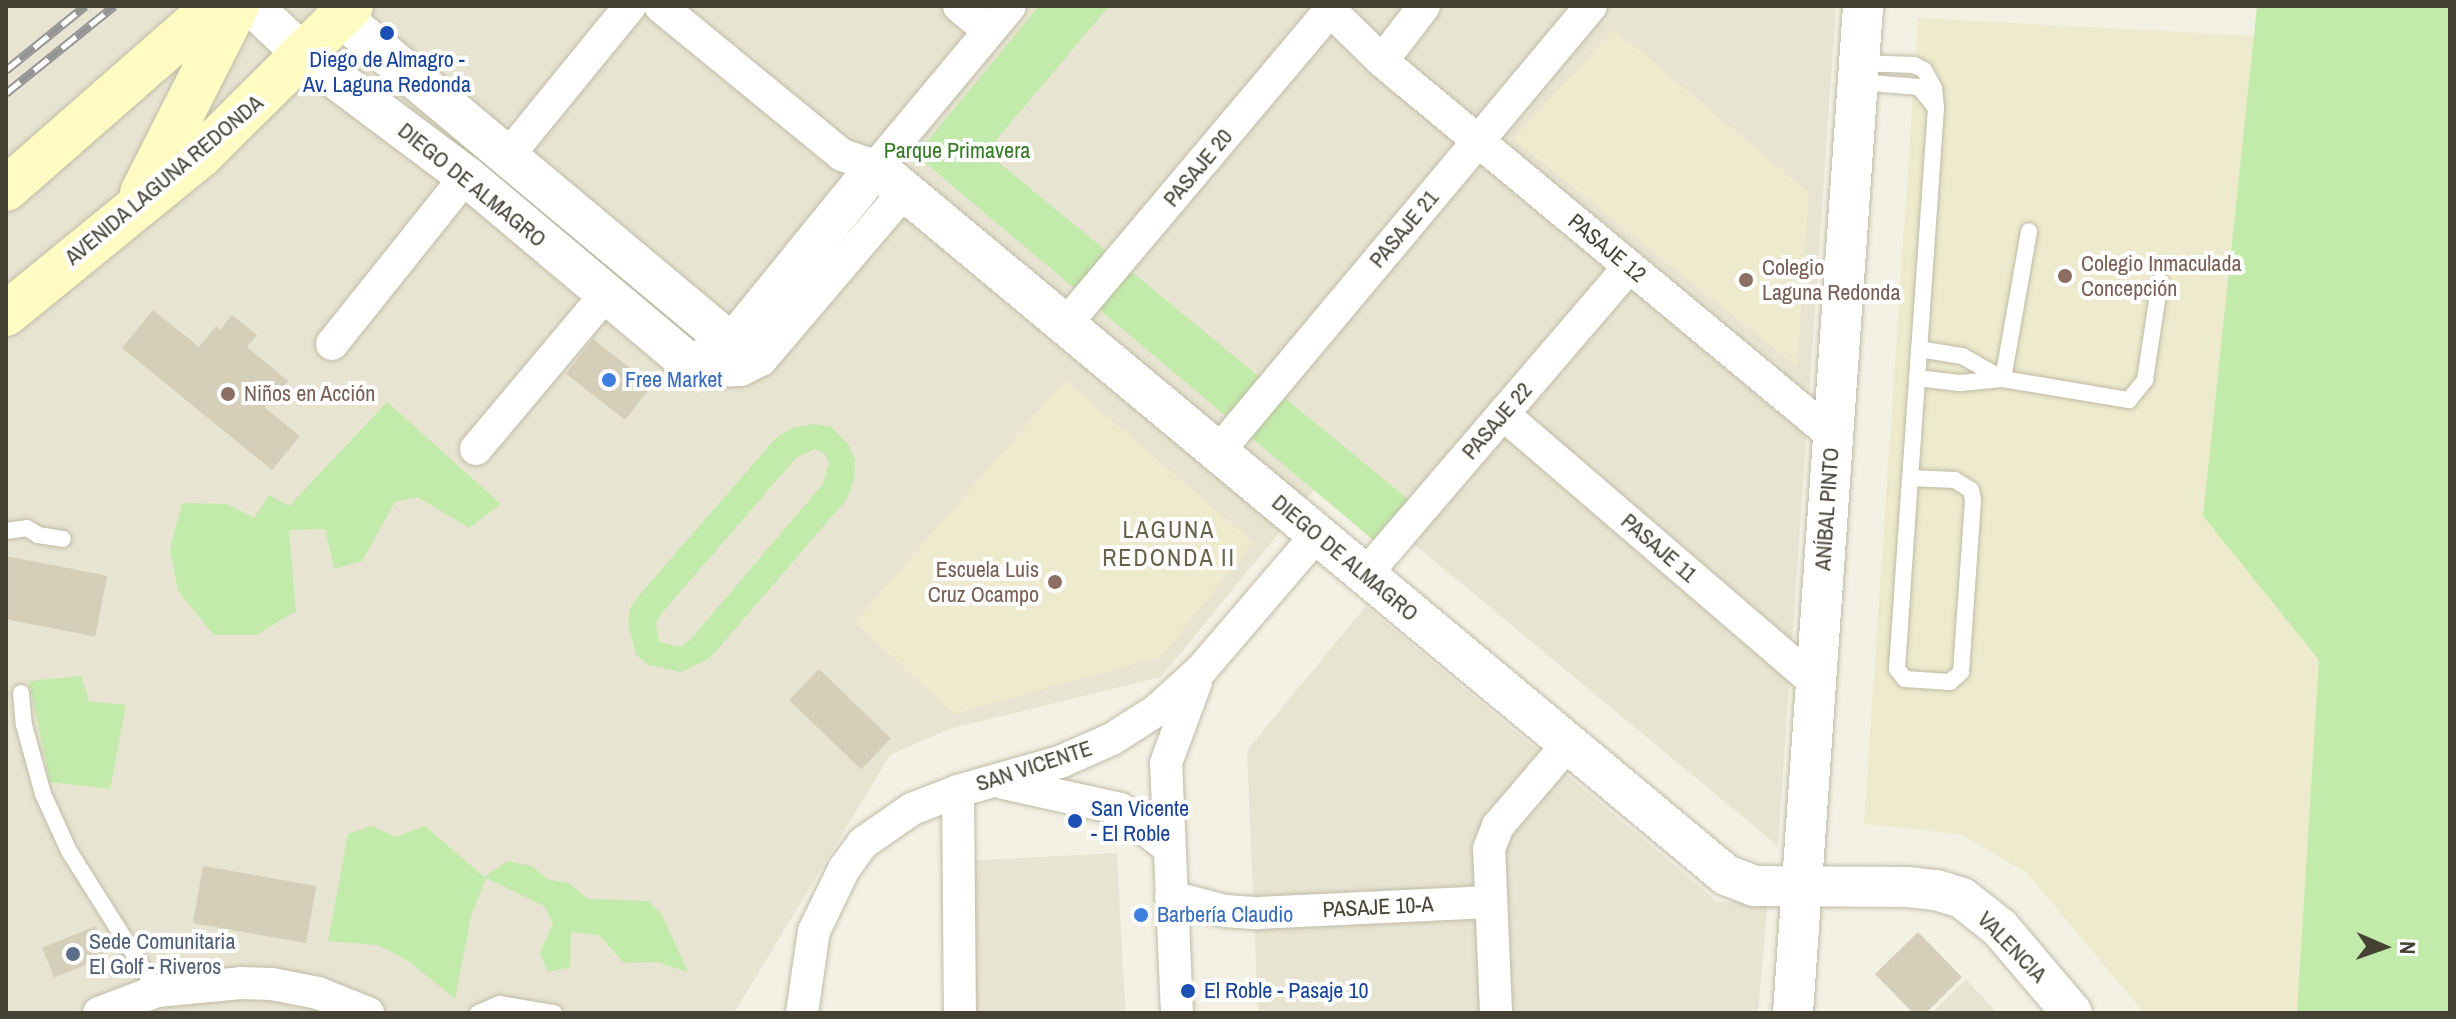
<!DOCTYPE html>
<html>
<head>
<meta charset="utf-8">
<style>
  body { margin:0 }
  #map { position:relative; width:2456px; height:1019px; overflow:hidden; background:#f3f1e4; font-family:"Archivo Narrow",sans-serif }
  div>[style] { position:absolute }
  [style*='--x'] { left:calc(var(--x)*1px); top:calc(var(--y)*1px); width:calc(var(--w)*1px); rotate:calc(var(--a)*1deg) }
  .residential>* { inset:0; background:#e7e4d2; transform-origin:0 0 }
  .education>* { inset:0; background:#edeacd }
  .green>* { inset:0; background:#c2eaaa }
  .building>* { inset:0; background:#d5cfb9; transform-origin:0 0 }
  .roads { filter:drop-shadow(0 0 2px #bfbba6) drop-shadow(0 0 2px #bfbba6) }
  .service>* { height:16px; margin:-8px; padding:0 8px; transform-origin:8px; border-radius:8px; background:#fff }
  .minor>* { height:32px; margin:-16px; padding:0 16px; transform-origin:16px; border-radius:16px; background:#fff }
  .tertiary>* { height:40px; margin:-20px; padding:0 20px; transform-origin:20px; border-radius:20px; background:#fff }
  .secondary>* { height:44px; margin:-22px; padding:0 22px; transform-origin:22px; border-radius:22px; background:#fffbc2 }
  .rail>* { height:9px; margin-top:-4.5px; transform-origin:0; background:repeating-linear-gradient(90deg,#fff 0 18px,#949494 0 36px); box-sizing:border-box; border-block:2px solid #949494 }
  .dots>* { width:22px; height:22px; translate:-50% -50%; box-sizing:border-box; border:4px solid #fff; border-radius:50% }
  span { translate:-50% -50%; white-space:nowrap; text-align:center; line-height:1.15; -webkit-text-stroke:8px #fff; paint-order:stroke }
  .transit-label { font-size:22px; color:#164399 }
  .left { translate:0 -50%; text-align:left }
  .park-label { font-size:22px; color:#357a24 }
  .street-label { font-size:22px; color:#454234 }
  .education-label { font-size:22px; color:#785e54 }
  .right { translate:-100% -50%; text-align:right }
  .shop-label { font-size:22px; color:#366cbe }
  .service-label { font-size:22px; color:#4e5e75 }
  .neighbourhood-label { font-size:24px; color:#69624a; letter-spacing:2px }
  .frame { position:absolute; inset:0; border:8px solid #454234; pointer-events:none }
  .north { position:absolute; left:2344px; top:907px; width:80px; height:80px; -webkit-text-stroke:6px #fff; paint-order:stroke; rotate:92deg; font-size:22px; font-weight:700; line-height:32px; text-align:center; color:#454234 }
  .north::after { content:''; display:block; margin:auto; width:28px; height:36px; background:#454234; clip-path:polygon(50% 0,100% 100%,50% 72%,0 100%) }
</style>
</head>
<body>
<div id="map">
  <div class="residential">
    <div style="clip-path:polygon(6px 6px,1836px 6px,1778px 846px,1328px 473px,1161px 677px,949px 729px,890px 755px,734px 1013px,6px 1013px)"></div>
    <div style="clip-path:polygon(1366px 606px,1718px 902px,1768px 900px,1758px 1013px,1258px 1013px,1247px 750px)"></div>
    <div style="left:1117px;top:853px;width:160px;height:150px;rotate:87deg"></div>
    <div style="clip-path:polygon(1966px 979px,1997px 1013px,1932px 1013px)"></div>
  </div>
  <div class="education">
    <div style="clip-path:polygon(1918px 18px,2254px 36px,2203px 516px,2319px 660px,2297px 1013px,2144px 1013px,2027px 873px,1960px 834px,1864px 824px)"></div>
    <div style="clip-path:polygon(1614px 29px,1809px 193px,1797px 367px,1513px 139px)"></div>
    <div style="clip-path:polygon(1065px 380px,1253px 542px,1161px 657px,953px 714px,855px 622px)"></div>
  </div>
  <div class="green">
    <div style="clip-path:polygon(1039px 6px,1109px 6px,986px 152px,1409px 500px,1373px 540px,916px 155px)"></div>
    <div style="clip-path:polygon(2257px 6px,2450px 6px,2450px 1013px,2297px 1013px,2319px 660px,2203px 516px)"></div>
    <div style="clip-path:polygon(387px 402px,501px 504px,469px 528px,418px 497px,395px 502px,362px 561px,334px 569px,325px 529px,289px 530px,296px 611px,256px 635px,214px 635px,178px 591px,170px 549px,182px 503px,227px 504px,254px 518px,269px 495px,289px 506px)"></div>
    <div style="clip-path:polygon(evenodd,814px 424px,831px 427px,848px 444px,855px 459px,854px 478px,847px 499px,710px 658px,681px 672px,649px 665px,636px 655px,628px 623px,630px 608px,641px 593px,776px 438px,792px 428px,814px 424px,815px 449px,824px 453px,829px 463px,823px 484px,690px 640px,680px 647px,659px 642px,656px 623px,662px 613px,796px 458px,815px 449px)"></div>
    <div style="clip-path:polygon(81px 676px,89px 701px,126px 705px,110px 789px,50px 782px,29px 681px)"></div>
    <div style="clip-path:polygon(372px 826px,396px 837px,425px 826px,484px 877px,508px 861px,532px 866px,547px 879px,570px 884px,588px 899px,648px 901px,662px 915px,688px 972px,657px 962px,624px 963px,599px 935px,571px 932px,570px 967px,548px 972px,540px 953px,553px 923px,544px 906px,486px 878px,471px 916px,455px 999px,410px 962px,378px 945px,328px 941px,348px 834px)"></div>
  </div>
  <div class="building">
    <div style="clip-path:polygon(153px 310px,199px 347px,216px 326px,220px 330px,232px 315px,257px 335px,247px 347px,288px 381px,265px 408px,300px 436px,272px 470px,122px 348px)"></div>
    <div style="left:593px;top:339px;width:75px;height:44px;rotate:38deg"></div>
    <div style="left:6px;top:556px;width:103px;height:62px;rotate:11deg"></div>
    <div style="left:819px;top:669px;width:100px;height:43px;rotate:44deg"></div>
    <div style="left:203px;top:866px;width:115px;height:58px;rotate:10deg"></div>
    <div style="left:96px;top:926px;width:32px;height:58px;rotate:68deg"></div>
    <div style="clip-path:polygon(1918px 932px,1962px 977px,1926px 1013px,1913px 1013px,1875px 974px)"></div>
  </div>
  <div class="roads">
    <div class="service">
      <div style="--x:1859;--y:63;--w:55;--a:2.1"></div>
      <div style="--x:1914;--y:65;--w:11;--a:27"></div>
      <div style="--x:1924;--y:70;--w:21;--a:61"></div>
      <div style="--x:1934;--y:88;--w:20;--a:84"></div>
      <div style="--x:1936;--y:108;--w:371;--a:94"></div>
      <div style="--x:1910;--y:478;--w:191;--a:93.9"></div>
      <div style="--x:1897;--y:669;--w:13;--a:51"></div>
      <div style="--x:1905;--y:679;--w:45;--a:3.8"></div>
      <div style="--x:1950;--y:682;--w:15;--a:-42"></div>
      <div style="--x:1961;--y:672;--w:172;--a:-86"></div>
      <div style="--x:1973;--y:500;--w:10;--a:-101"></div>
      <div style="--x:1971;--y:490;--w:19;--a:-148"></div>
      <div style="--x:1955;--y:480;--w:45;--a:-177.5"></div>
      <div style="--x:1858;--y:82;--w:61;--a:4.7"></div>
      <div style="--x:1919;--y:87;--w:26;--a:51"></div>
      <div style="--x:1919;--y:349;--w:44;--a:9.2"></div>
      <div style="--x:1962;--y:356;--w:47;--a:29.3"></div>
      <div style="--x:1917;--y:378;--w:43;--a:6.6"></div>
      <div style="--x:1960;--y:383;--w:43;--a:-5.3"></div>
      <div style="--x:2003;--y:379;--w:128;--a:9.5"></div>
      <div style="--x:2129;--y:400;--w:26;--a:-51"></div>
      <div style="--x:2145;--y:380;--w:100;--a:-81.4"></div>
      <div style="--x:2003;--y:379;--w:150;--a:-80"></div>
      <div style="--x:6;--y:531;--w:21;--a:-8"></div>
      <div style="--x:27;--y:528;--w:13;--a:32"></div>
      <div style="--x:38;--y:535;--w:25;--a:9"></div>
      <div style="--x:21;--y:693;--w:32;--a:85"></div>
      <div style="--x:24;--y:725;--w:72;--a:74.6"></div>
      <div style="--x:43;--y:794;--w:63;--a:65.5"></div>
      <div style="--x:69;--y:851;--w:165;--a:57.8"></div>
      <div style="--x:478;--y:1013;--w:23;--a:-23"></div>
      <div style="--x:499;--y:1004;--w:56;--a:9.3"></div>
    </div>
    <div class="minor">
      <div style="--x:660;--y:6;--w:235;--a:39.3"></div>
      <div style="--x:842;--y:155;--w:36;--a:19"></div>
      <div style="--x:876;--y:167;--w:209;--a:-50.2"></div>
      <div style="--x:959;--y:6;--w:39;--a:40"></div>
      <div style="--x:1334;--y:6;--w:6;--a:135"></div>
      <div style="--x:1330;--y:10;--w:73;--a:44.4"></div>
      <div style="--x:1382;--y:61;--w:69;--a:-52.6"></div>
      <div style="--x:1382;--y:61;--w:585;--a:39.73"></div>
      <div style="--x:507;--y:157;--w:195;--a:-50.8"></div>
      <div style="--x:1065;--y:325;--w:412;--a:-49.9"></div>
      <div style="--x:332;--y:344;--w:215;--a:-51.4"></div>
      <div style="--x:691;--y:365;--w:29;--a:12"></div>
      <div style="--x:719;--y:371;--w:22;--a:-3"></div>
      <div style="--x:741;--y:370;--w:22;--a:-27"></div>
      <div style="--x:761;--y:360;--w:222;--a:-49.6"></div>
      <div style="--x:1503;--y:414;--w:411;--a:40.7"></div>
      <div style="--x:476;--y:449;--w:202;--a:-50"></div>
      <div style="--x:1218;--y:452;--w:581;--a:-50.09"></div>
      <div style="--x:1365;--y:575;--w:406;--a:-49.4"></div>
      <div style="--x:1003;--y:783;--w:120;--a:12.5"></div>
      <div style="--x:1120;--y:809;--w:63;--a:38.5"></div>
      <div style="--x:958;--y:791;--w:222;--a:89.5"></div>
      <div style="--x:1171;--y:897;--w:56;--a:14.5"></div>
      <div style="--x:1225;--y:911;--w:32;--a:4"></div>
      <div style="--x:1257;--y:913;--w:233;--a:-2.7"></div>
      <div style="--x:99;--y:1013;--w:62;--a:-20.8"></div>
      <div style="--x:157;--y:991;--w:84;--a:-5.4"></div>
      <div style="--x:241;--y:983;--w:31;--a:2"></div>
      <div style="--x:272;--y:984;--w:47;--a:11.1"></div>
      <div style="--x:318;--y:993;--w:54;--a:21.8"></div>
      <div style="--x:802;--y:1013;--w:83;--a:-81.7"></div>
      <div style="--x:814;--y:931;--w:69;--a:-64.2"></div>
      <div style="--x:844;--y:869;--w:32;--a:-54"></div>
      <div style="--x:863;--y:843;--w:60;--a:-34.8"></div>
      <div style="--x:912;--y:809;--w:49;--a:-21.4"></div>
      <div style="--x:958;--y:791;--w:106;--a:-15.9"></div>
      <div style="--x:1060;--y:762;--w:57;--a:-23.9"></div>
      <div style="--x:1112;--y:739;--w:52;--a:-32.5"></div>
      <div style="--x:1156;--y:711;--w:62;--a:-42.4"></div>
      <div style="--x:1202;--y:669;--w:177;--a:-49.4"></div>
      <div style="--x:1177;--y:1013;--w:250;--a:-92.5"></div>
      <div style="--x:1166;--y:763;--w:86;--a:-69.7"></div>
      <div style="--x:1496;--y:1013;--w:164;--a:-92.4"></div>
      <div style="--x:1489;--y:849;--w:25;--a:-69"></div>
      <div style="--x:1498;--y:826;--w:108;--a:-49.5"></div>
    </div>
    <div class="tertiary">
      <div style="--x:252;--y:6;--w:71;--a:43.3"></div>
      <div style="--x:304;--y:55;--w:202;--a:36.8"></div>
      <div style="--x:466;--y:176;--w:294;--a:40"></div>
      <div style="--x:691;--y:365;--w:46;--a:-27.1"></div>
      <div style="--x:732;--y:344;--w:228;--a:-50.9"></div>
      <div style="--x:876;--y:167;--w:1106;--a:39.79"></div>
      <div style="--x:1726;--y:875;--w:30;--a:21"></div>
      <div style="--x:1754;--y:886;--w:153;--a:0.4"></div>
      <div style="--x:1907;--y:887;--w:29;--a:6"></div>
      <div style="--x:1936;--y:890;--w:27;--a:17"></div>
      <div style="--x:1962;--y:898;--w:48;--a:38.3"></div>
      <div style="--x:2000;--y:928;--w:111;--a:49.7"></div>
      <div style="--x:341;--y:17;--w:510;--a:39.91"></div>
      <div style="--x:1793;--y:1013;--w:1009;--a:-86.02"></div>
    </div>
    <div class="secondary">
      <div style="--x:6;--y:189;--w:278;--a:-41.2"></div>
      <div style="--x:142;--y:193;--w:210;--a:-63.1"></div>
      <div style="--x:6;--y:314;--w:253;--a:-39.2"></div>
      <div style="--x:202;--y:154;--w:210;--a:-44.8"></div>
    </div>
  </div>
  <div class="rail">
    <div style="--x:6;--y:70;--w:102;--a:-39"></div>
    <div style="--x:6;--y:93;--w:139;--a:-38.9"></div>
  </div>
  <div class="dots">
    <div style="left:387px;top:33px;background:#1a4fb4"></div>
    <div style="left:2065px;top:276px;background:#8d6e63"></div>
    <div style="left:1746px;top:280px;background:#8d6e63"></div>
    <div style="left:609px;top:380px;background:#3f7fe0"></div>
    <div style="left:228px;top:394px;background:#8d6e63"></div>
    <div style="left:1055px;top:582px;background:#8d6e63"></div>
    <div style="left:1075px;top:821px;background:#1a4fb4"></div>
    <div style="left:1141px;top:915px;background:#3f7fe0"></div>
    <div style="left:73px;top:954px;background:#5c6f8a"></div>
    <div style="left:1188px;top:991px;background:#1a4fb4"></div>
  </div>
  <div class="transit-label">
    <span style="left:387px;top:72px">Diego de Almagro -<br>Av. Laguna Redonda</span>
    <span class="left" style="left:1091px;top:821px">San Vicente<br>- El Roble</span>
    <span class="left" style="left:1204px;top:991px">El Roble - Pasaje 10</span>
  </div>
  <div class="park-label">
    <span style="left:957px;top:151px">Parque Primavera</span>
  </div>
  <div class="street-label">
    <span style="left:1198px;top:168px;rotate:-50deg">PASAJE 20</span>
    <span style="left:164px;top:180px;rotate:-40deg">AVENIDA LAGUNA REDONDA</span>
    <span style="left:472px;top:185px;rotate:39deg">DIEGO DE ALMAGRO</span>
    <span style="left:1404px;top:229px;rotate:-50deg">PASAJE 21</span>
    <span style="left:1607px;top:248px;rotate:40deg">PASAJE 12</span>
    <span style="left:1497px;top:421px;rotate:-49deg">PASAJE 22</span>
    <span style="left:1827px;top:509px;rotate:-86deg">ANÍBAL PINTO</span>
    <span style="left:1659px;top:548px;rotate:41deg">PASAJE 11</span>
    <span style="left:1345px;top:558px;rotate:40deg">DIEGO DE ALMAGRO</span>
    <span style="left:1034px;top:766px;rotate:-18deg">SAN VICENTE</span>
    <span style="left:1378px;top:907px;rotate:-3deg">PASAJE 10-A</span>
    <span style="left:2012px;top:947px;rotate:46deg">VALENCIA</span>
  </div>
  <div class="education-label">
    <span class="left" style="left:2081px;top:276px">Colegio Inmaculada<br>Concepción</span>
    <span class="left" style="left:1762px;top:280px">Colegio<br>Laguna Redonda</span>
    <span class="left" style="left:244px;top:394px">Niños en Acción</span>
    <span class="right" style="left:1039px;top:582px">Escuela Luis<br>Cruz Ocampo</span>
  </div>
  <div class="shop-label">
    <span class="left" style="left:625px;top:380px">Free Market</span>
    <span class="left" style="left:1157px;top:915px">Barbería Claudio</span>
  </div>
  <div class="service-label">
    <span class="left" style="left:89px;top:954px">Sede Comunitaria<br>El Golf - Riveros</span>
  </div>
  <div class="neighbourhood-label">
    <span style="left:1169px;top:544px">LAGUNA<br>REDONDA II</span>
  </div>
  <div class="frame"></div>
  <div class="north">N</div>
</div>
</body>
</html>
